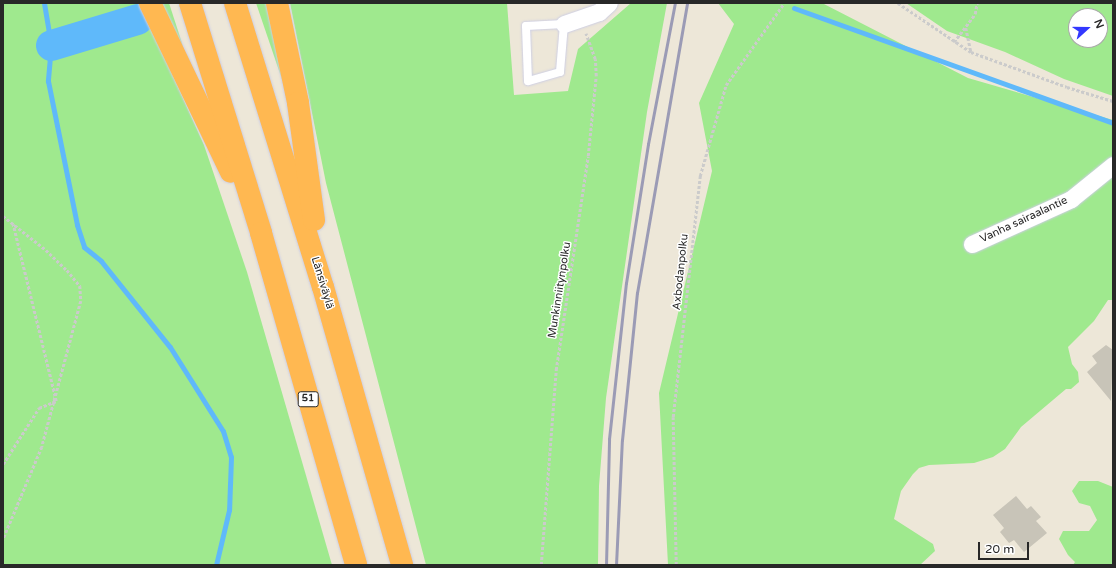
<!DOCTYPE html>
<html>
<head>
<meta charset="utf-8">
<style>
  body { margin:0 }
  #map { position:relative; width:1116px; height:568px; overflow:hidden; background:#ede7d8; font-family:"Varela Round",sans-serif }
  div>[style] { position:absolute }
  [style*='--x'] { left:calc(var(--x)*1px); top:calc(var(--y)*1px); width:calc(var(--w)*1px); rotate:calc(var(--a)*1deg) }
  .green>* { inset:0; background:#9fe98e }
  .stream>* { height:5px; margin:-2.5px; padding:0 2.5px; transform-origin:2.5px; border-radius:2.5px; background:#5fb9fa }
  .river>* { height:31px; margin:-15.5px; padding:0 15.5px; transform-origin:15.5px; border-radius:15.5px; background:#5fb9fa }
  .building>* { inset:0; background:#c8c4b8 }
  .path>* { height:2.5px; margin-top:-1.25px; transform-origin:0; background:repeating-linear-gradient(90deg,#cbcbcb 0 3px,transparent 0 5px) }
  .roads { filter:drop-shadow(0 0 1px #cdcee3) drop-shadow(0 0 1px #cdcee3) }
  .service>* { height:8px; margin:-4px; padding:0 4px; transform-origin:4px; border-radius:4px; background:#fff }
  .minor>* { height:17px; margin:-8.5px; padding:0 8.5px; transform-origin:8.5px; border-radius:8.5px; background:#fff }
  .motorway>* { height:22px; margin:-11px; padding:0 11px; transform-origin:11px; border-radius:11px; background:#ffb851 }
  .rail>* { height:3px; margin:-1.5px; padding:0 1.5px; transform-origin:1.5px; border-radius:1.5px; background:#9b9bb5 }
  span { translate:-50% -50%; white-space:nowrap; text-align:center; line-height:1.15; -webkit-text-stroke:3px #fff; paint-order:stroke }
  .shield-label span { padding:1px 3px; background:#fff; border:1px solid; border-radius:3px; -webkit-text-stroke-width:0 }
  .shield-label { font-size:10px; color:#282828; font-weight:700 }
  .street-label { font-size:11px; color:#282828 }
  .frame { position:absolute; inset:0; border:4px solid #282828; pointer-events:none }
  .north { position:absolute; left:1068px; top:8px; width:40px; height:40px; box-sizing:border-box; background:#fff; border:1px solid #a9a9a9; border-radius:50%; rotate:69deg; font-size:11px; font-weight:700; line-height:16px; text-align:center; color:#282828 }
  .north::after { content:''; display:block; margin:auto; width:14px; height:18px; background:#3338ff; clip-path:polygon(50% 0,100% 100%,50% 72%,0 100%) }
  .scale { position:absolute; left:978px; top:542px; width:51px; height:18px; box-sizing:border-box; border:2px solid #282828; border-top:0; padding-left:5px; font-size:12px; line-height:14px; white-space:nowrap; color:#282828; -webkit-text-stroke:3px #fff; paint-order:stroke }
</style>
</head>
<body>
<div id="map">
  <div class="green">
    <div style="clip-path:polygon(3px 3px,140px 3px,204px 145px,247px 272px,332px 565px,3px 565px)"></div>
    <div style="clip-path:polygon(158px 3px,169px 3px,191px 71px)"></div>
    <div style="clip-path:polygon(256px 3px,268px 3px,288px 97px)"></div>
    <div style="clip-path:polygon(290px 3px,507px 3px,514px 95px,568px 91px,578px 49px,631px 3px,667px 3px,647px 112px,606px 398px,599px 486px,598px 565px,426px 565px,326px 183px)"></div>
    <div style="clip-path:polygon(718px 3px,822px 3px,968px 78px,1113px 120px,1113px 300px,1108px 300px,1094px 321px,1068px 347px,1072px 364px,1078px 372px,1079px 382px,1071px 389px,1066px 389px,1021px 427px,1005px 449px,993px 457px,974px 463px,929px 465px,919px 468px,913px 474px,901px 491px,894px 519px,933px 544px,935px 551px,920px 565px,668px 565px,659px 393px,712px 171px,699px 103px,734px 24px)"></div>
    <div style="clip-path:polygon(evenodd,906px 3px,1113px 3px,1113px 96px,1064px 79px,1005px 52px,947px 31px,906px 3px,1076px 16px,1100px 16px,1100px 40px,1076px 40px,1076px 16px)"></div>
    <div style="clip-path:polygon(1079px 481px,1098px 481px,1113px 487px,1113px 565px,1073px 565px,1075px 562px,1068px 555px,1059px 539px,1063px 531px,1089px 531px,1097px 520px,1090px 506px,1079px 503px,1072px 491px)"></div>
  </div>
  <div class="stream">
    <div style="--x:44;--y:3;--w:43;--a:80.5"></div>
    <div style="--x:51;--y:45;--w:36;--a:95"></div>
    <div style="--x:48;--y:81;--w:147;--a:78.6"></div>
    <div style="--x:77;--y:225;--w:23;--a:72"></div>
    <div style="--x:84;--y:247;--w:22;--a:39"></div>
    <div style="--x:101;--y:261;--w:110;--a:51.3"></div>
    <div style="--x:170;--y:347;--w:99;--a:57.8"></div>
    <div style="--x:223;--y:431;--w:27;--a:73"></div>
    <div style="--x:231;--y:457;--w:27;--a:92"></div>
    <div style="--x:230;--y:484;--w:26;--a:92"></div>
    <div style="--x:229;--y:510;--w:57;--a:103.3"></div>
    <div style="--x:794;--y:8;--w:339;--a:19.8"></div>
  </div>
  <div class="river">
    <div style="--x:51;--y:45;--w:90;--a:-16.8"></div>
  </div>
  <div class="building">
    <div style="clip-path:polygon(1106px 345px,1113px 350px,1111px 401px,1087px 372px,1097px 363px,1092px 356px)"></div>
    <div style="clip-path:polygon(1016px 496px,1027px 509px,1031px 506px,1041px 517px,1036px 521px,1047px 533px,1024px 552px,1014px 540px,1009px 543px,1000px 532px,1004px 528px,993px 515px)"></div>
  </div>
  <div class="path">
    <div style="--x:898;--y:3;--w:88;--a:33.9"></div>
    <div style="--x:971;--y:52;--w:102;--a:20"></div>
    <div style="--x:1067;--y:87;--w:48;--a:16.9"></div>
    <div style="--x:966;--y:28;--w:24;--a:78"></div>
    <div style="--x:954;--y:42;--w:35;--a:-53"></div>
    <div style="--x:975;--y:14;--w:11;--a:-80"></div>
    <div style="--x:3;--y:216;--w:55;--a:38.3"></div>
    <div style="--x:46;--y:250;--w:29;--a:44"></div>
    <div style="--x:67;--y:270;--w:21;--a:51"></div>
    <div style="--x:80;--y:286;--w:15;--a:86"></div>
    <div style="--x:81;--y:301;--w:151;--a:105"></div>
    <div style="--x:42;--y:447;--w:101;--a:112.8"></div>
    <div style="--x:3;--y:464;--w:67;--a:-57.3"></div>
    <div style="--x:39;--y:408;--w:18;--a:-22"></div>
    <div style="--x:56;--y:401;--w:182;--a:-103.7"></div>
    <div style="--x:541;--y:565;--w:196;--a:-85.6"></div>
    <div style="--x:556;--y:370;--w:216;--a:-81.5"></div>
    <div style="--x:588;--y:156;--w:80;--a:-84.3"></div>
    <div style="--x:596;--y:76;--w:17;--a:-93"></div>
    <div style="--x:595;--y:59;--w:27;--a:-110"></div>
    <div style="--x:676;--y:565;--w:148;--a:-91.2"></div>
    <div style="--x:673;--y:417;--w:243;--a:-83.6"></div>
    <div style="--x:700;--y:176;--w:95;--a:-74.1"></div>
    <div style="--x:726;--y:85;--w:100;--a:-54.7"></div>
  </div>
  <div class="roads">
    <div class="service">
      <div style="--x:564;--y:24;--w:48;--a:94.8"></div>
      <div style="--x:560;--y:72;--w:33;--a:164"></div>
      <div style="--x:528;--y:81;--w:55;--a:-92.1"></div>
      <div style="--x:526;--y:26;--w:38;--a:-3"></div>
    </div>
    <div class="minor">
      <div style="--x:564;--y:24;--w:37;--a:-19"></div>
      <div style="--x:599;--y:12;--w:13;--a:-42"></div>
      <div style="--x:972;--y:244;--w:109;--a:-24.4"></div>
      <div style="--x:1071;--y:199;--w:54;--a:-39"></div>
    </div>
    <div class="motorway">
      <div style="--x:150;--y:3;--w:187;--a:64.4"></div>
      <div style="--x:190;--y:3;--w:241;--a:72.8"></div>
      <div style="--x:261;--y:233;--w:345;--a:74"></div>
      <div style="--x:235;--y:3;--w:297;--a:72.8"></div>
      <div style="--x:323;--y:287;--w:289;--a:74.1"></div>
      <div style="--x:277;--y:3;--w:102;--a:78.1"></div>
      <div style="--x:298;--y:103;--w:118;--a:82.2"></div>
    </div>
  </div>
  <div class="rail">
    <div style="--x:606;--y:565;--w:126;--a:-88.6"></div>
    <div style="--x:609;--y:439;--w:157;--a:-83.8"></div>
    <div style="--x:626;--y:283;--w:141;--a:-81"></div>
    <div style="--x:648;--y:144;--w:144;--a:-79.2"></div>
    <div style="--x:616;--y:565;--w:125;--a:-87.3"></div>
    <div style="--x:622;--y:440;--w:148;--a:-84.2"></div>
    <div style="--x:637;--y:293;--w:294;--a:-80.2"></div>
  </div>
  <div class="shield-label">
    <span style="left:308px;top:399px">51</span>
  </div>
  <div class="street-label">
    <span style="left:1024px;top:220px;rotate:-25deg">Vanha sairaalantie</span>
    <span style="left:681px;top:272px;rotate:-84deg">Axbodanpolku</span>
    <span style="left:322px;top:283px;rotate:73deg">Länsiväylä</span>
    <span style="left:560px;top:290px;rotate:-81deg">Munkinniitynpolku</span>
  </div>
  <div class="frame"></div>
  <div class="north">N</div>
  <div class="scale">20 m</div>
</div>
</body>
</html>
